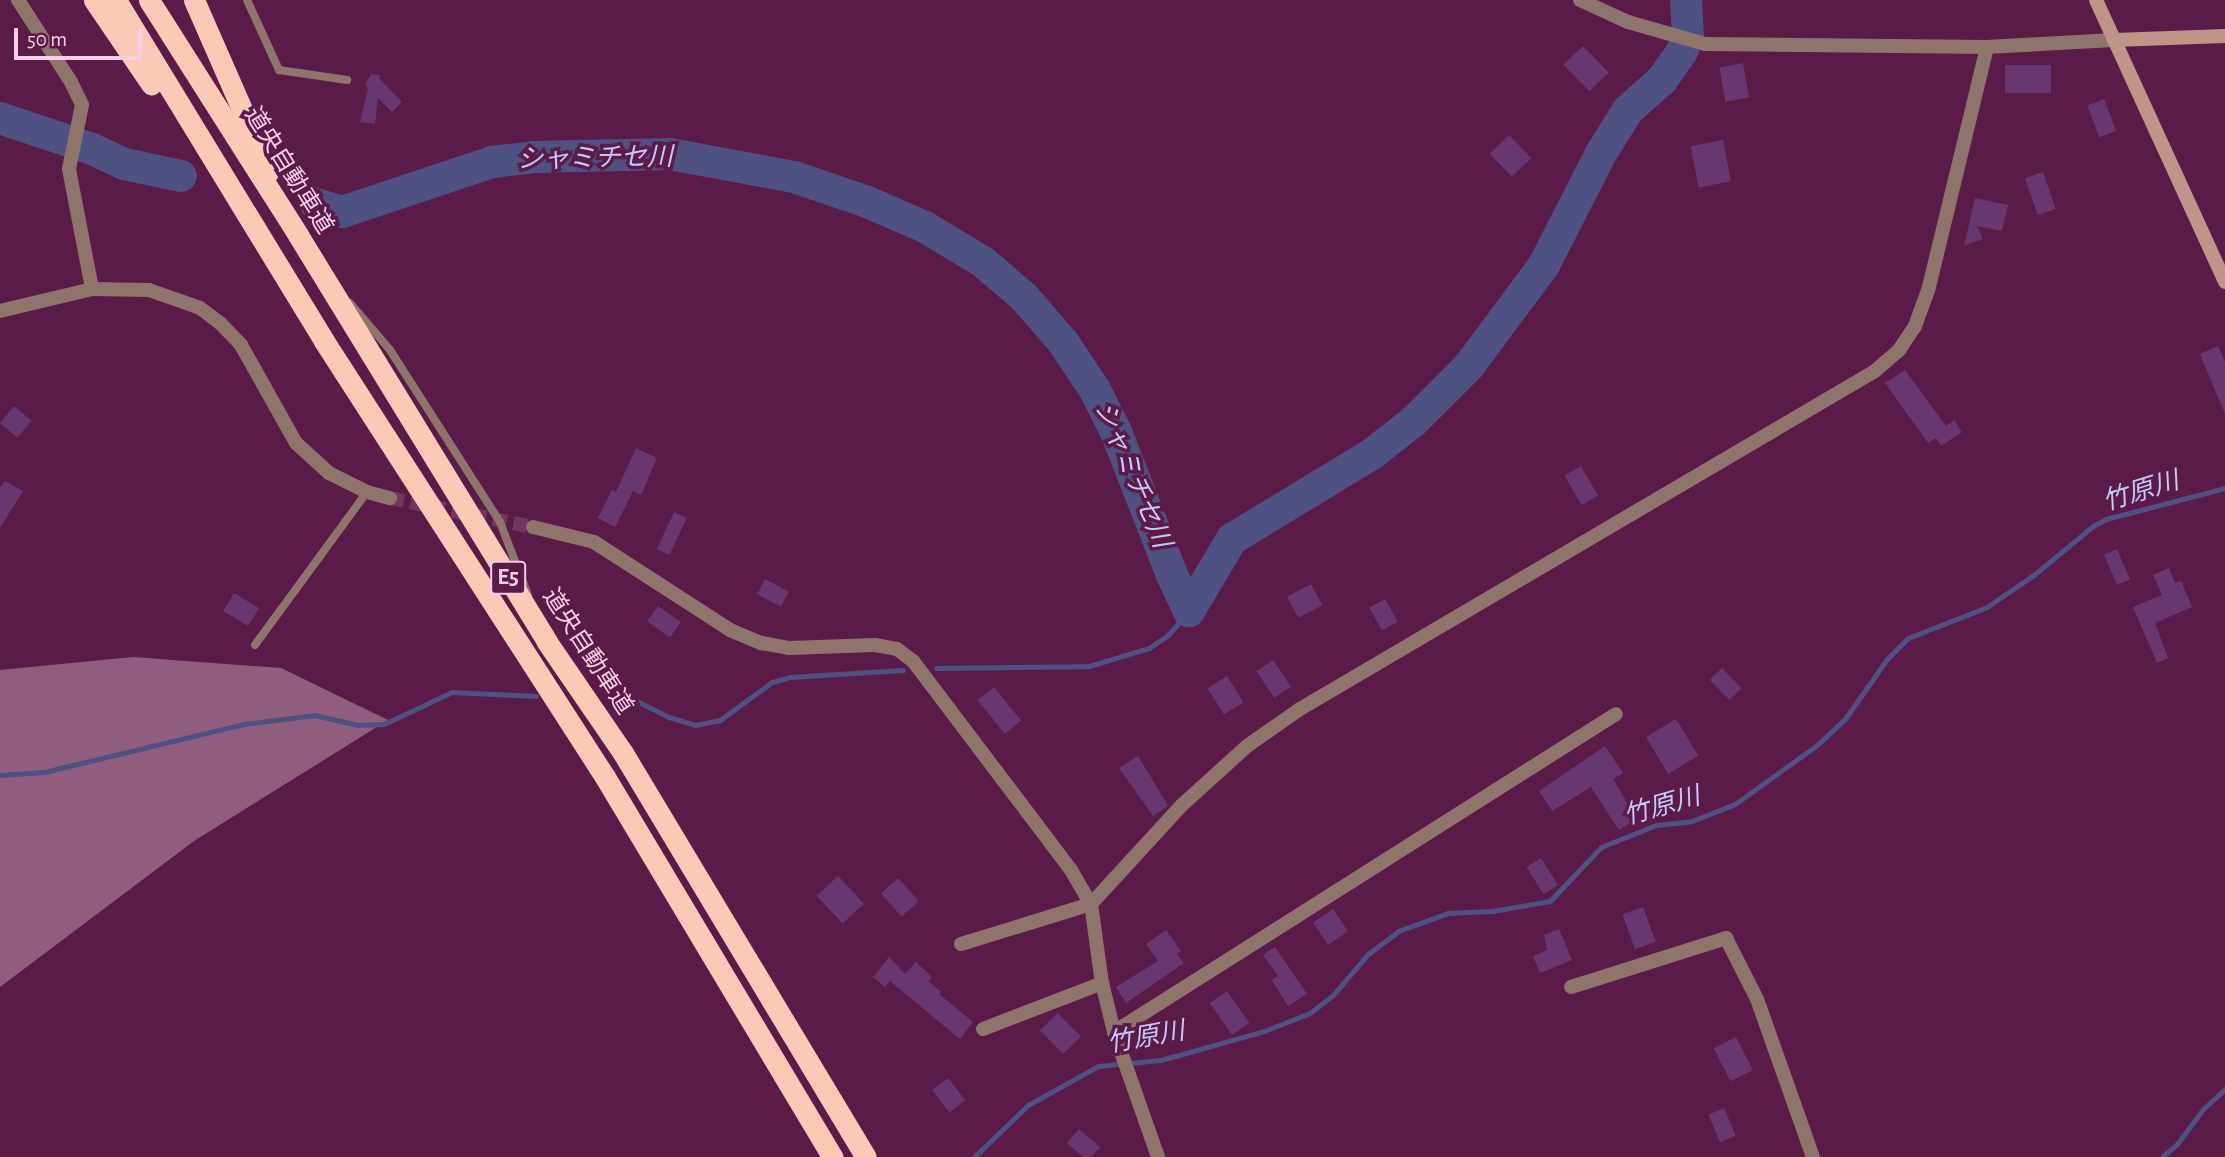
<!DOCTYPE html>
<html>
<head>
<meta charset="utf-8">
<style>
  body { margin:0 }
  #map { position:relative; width:2225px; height:1157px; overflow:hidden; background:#5b1b48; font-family:"Alegreya Sans","Noto Sans JP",sans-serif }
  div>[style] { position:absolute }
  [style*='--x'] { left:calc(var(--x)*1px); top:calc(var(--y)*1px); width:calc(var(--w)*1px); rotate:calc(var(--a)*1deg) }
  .forest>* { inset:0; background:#905d7e }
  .stream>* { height:5px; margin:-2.5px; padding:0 2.5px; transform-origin:2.5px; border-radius:2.5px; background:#4f5182 }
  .river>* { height:32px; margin:-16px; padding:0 16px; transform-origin:16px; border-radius:16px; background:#4f5182 }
  .building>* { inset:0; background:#683771; transform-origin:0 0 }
  .street-tunnel>* { height:14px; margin-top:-7px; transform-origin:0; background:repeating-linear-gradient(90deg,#723660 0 14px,transparent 0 21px) }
  .lane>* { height:8px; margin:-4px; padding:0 4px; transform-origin:4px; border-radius:4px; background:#8e746a }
  .street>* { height:14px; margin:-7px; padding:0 7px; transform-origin:7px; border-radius:7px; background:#8e746a }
  .secondary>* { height:14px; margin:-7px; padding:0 7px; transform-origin:7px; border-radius:7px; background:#be9586 }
  .highway>* { height:21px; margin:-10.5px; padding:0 10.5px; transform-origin:10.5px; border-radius:10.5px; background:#fcc9b6 }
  span { translate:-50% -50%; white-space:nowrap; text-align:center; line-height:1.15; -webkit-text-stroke:7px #5b1b48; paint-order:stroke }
  .shield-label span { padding:2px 5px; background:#5b1b48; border:2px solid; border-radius:5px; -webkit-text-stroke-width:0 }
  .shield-label { font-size:23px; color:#f6cee6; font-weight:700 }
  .street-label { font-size:24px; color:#f6cee6 }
  .water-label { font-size:26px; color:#c5c9f8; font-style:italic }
  .scale { position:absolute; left:14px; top:28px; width:128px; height:32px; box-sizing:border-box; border:4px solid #f6cee6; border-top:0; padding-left:9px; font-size:21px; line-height:24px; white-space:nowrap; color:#f6cee6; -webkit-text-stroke:5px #5b1b48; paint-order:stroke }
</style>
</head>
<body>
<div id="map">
  <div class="forest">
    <div style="clip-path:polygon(133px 657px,281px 668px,388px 720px,194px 841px,0 987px,0 670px)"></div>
  </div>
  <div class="stream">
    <div style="--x:936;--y:668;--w:153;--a:-0.7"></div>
    <div style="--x:1089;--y:666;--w:63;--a:-16.7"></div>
    <div style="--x:1149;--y:648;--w:23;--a:-34"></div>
    <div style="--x:1168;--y:635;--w:32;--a:-49"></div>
    <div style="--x:613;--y:698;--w:20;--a:3"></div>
    <div style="--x:633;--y:699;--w:40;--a:26.6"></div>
    <div style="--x:669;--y:717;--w:27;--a:17"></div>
    <div style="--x:695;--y:725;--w:25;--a:-11"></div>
    <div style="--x:720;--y:720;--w:64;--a:-36.2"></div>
    <div style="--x:772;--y:682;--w:18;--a:-16"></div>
    <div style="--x:789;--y:677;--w:114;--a:-3.5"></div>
    <div style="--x:0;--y:775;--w:44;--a:-3.9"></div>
    <div style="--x:44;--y:772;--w:206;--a:-13.5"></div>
    <div style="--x:244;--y:724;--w:72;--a:-7.2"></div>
    <div style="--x:315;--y:715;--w:44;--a:13.1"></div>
    <div style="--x:358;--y:725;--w:26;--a:-2"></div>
    <div style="--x:384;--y:724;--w:75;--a:-25.2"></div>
    <div style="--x:452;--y:692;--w:84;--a:2.7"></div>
    <div style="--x:974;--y:1157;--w:75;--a:-43.9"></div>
    <div style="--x:1028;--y:1105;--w:80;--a:-29.1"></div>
    <div style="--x:1098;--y:1066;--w:63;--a:-5.4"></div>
    <div style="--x:1161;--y:1060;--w:107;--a:-15.7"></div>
    <div style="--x:1264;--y:1031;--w:49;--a:-21.4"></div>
    <div style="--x:1310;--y:1013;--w:29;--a:-38"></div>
    <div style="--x:1333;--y:995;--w:54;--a:-49.5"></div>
    <div style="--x:1368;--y:954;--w:38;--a:-37"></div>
    <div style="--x:1398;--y:931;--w:53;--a:-19.8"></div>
    <div style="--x:1448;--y:913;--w:44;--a:-2.6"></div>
    <div style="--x:1492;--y:911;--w:59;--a:-9.8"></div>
    <div style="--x:1550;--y:901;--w:74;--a:-46.6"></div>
    <div style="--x:1601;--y:847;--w:59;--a:-21.8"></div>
    <div style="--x:1656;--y:825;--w:36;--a:-6"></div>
    <div style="--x:1692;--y:821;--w:46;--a:-21.6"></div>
    <div style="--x:1735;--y:804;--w:101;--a:-35.7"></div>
    <div style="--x:1817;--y:745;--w:38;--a:-43"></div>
    <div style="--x:1845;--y:719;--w:73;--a:-55"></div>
    <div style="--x:1887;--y:659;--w:30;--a:-45"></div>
    <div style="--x:1908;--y:638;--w:85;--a:-21.4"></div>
    <div style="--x:1987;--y:607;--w:58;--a:-34.5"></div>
    <div style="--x:2035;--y:574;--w:75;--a:-39.6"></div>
    <div style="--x:2093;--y:526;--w:15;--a:-28"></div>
    <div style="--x:2106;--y:519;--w:123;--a:-14.6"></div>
    <div style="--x:2162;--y:1157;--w:20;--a:-41"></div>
    <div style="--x:2177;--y:1144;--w:44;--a:-53.4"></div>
    <div style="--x:2203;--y:1109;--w:30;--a:-42"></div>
  </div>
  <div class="river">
    <div style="--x:0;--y:118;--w:97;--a:18.6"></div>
    <div style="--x:92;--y:149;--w:35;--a:25"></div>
    <div style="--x:124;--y:164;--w:58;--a:11.9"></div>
    <div style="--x:316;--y:204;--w:27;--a:17"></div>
    <div style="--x:342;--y:212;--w:158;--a:-18.4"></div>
    <div style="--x:492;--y:162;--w:42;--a:-6.8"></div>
    <div style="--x:534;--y:157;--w:136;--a:-1.3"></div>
    <div style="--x:670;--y:154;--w:126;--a:10.5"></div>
    <div style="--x:794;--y:177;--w:75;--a:18.7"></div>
    <div style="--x:865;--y:201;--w:65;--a:23.4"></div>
    <div style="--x:925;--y:227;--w:68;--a:31.1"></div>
    <div style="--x:983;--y:262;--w:54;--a:40.5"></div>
    <div style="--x:1024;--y:297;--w:60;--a:49.1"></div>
    <div style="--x:1063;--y:342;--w:58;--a:56.3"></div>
    <div style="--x:1095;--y:390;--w:47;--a:63.4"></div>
    <div style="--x:1116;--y:432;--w:154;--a:68.6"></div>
    <div style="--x:1172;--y:575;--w:40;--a:65"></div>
    <div style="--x:1189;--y:611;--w:84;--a:-59.2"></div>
    <div style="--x:1232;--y:539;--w:164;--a:-31.3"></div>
    <div style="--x:1372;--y:454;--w:53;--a:-38.2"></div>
    <div style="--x:1414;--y:421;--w:78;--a:-45"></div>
    <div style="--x:1469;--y:366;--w:126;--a:-53.4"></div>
    <div style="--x:1544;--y:265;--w:123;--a:-63"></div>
    <div style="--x:1600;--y:155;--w:53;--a:-58.1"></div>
    <div style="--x:1628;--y:110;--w:45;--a:-41.4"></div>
    <div style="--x:1662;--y:80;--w:35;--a:-55"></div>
    <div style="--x:1682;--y:51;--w:15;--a:-67"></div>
    <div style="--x:1688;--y:37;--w:37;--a:-93"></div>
  </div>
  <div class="building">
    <div style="left:1583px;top:46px;width:37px;height:27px;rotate:46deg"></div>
    <div style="left:1743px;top:63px;width:35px;height:24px;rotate:80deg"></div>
    <div style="left:2005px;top:65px;width:46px;height:28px"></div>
    <div style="clip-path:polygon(371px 74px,380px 75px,379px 78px,402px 102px,392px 112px,378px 98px,375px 124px,360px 122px,368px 88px,365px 85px)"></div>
    <div style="left:2104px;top:99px;width:34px;height:18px;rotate:69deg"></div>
    <div style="left:1509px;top:135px;width:32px;height:27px;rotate:46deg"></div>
    <div style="left:1723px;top:140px;width:42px;height:33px;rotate:79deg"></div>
    <div style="left:2043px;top:172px;width:39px;height:19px;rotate:71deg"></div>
    <div style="clip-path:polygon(1975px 198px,2008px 205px,2002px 231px,1977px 226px,1983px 239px,1964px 246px)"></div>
    <div style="clip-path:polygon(2218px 346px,2225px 362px,2225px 414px,2200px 354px)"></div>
    <div style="clip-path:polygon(1905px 370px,1946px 426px,1954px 420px,1962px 432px,1941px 446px,1936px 438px,1928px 443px,1885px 383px)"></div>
    <div style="left:14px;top:406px;width:23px;height:22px;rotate:40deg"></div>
    <div style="clip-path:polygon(636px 448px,657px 458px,641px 495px,633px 491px,615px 527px,598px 518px,612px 490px,616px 492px)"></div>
    <div style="left:1581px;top:466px;width:34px;height:19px;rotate:60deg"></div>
    <div style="clip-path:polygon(5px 481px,23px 491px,0 528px,0 488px)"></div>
    <div style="left:674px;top:512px;width:14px;height:41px;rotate:25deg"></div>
    <div style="left:2117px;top:549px;width:33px;height:14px;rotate:67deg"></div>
    <div style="clip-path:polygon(2169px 568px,2175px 583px,2181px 581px,2192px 607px,2155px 623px,2168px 658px,2157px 663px,2133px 607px,2162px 595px,2153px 575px)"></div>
    <div style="left:765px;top:579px;width:27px;height:17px;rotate:28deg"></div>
    <div style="left:1311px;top:584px;width:24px;height:27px;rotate:62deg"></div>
    <div style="left:234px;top:593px;width:29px;height:21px;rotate:31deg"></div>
    <div style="left:1385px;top:599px;width:26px;height:18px;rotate:61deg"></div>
    <div style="left:658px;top:606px;width:28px;height:19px;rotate:35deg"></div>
    <div style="left:1273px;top:660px;width:32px;height:20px;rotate:56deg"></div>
    <div style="left:1722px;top:668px;width:28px;height:17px;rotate:46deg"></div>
    <div style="left:1227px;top:676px;width:31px;height:23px;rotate:58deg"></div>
    <div style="left:994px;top:687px;width:43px;height:21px;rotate:51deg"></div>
    <div style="left:1676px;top:719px;width:43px;height:35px;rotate:59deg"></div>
    <div style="clip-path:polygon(1605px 746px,1623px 773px,1613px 779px,1637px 819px,1619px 830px,1591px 787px,1552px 811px,1539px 791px)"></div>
    <div style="clip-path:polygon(1138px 756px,1168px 806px,1153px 816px,1119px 768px)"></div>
    <div style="left:1541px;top:858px;width:32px;height:17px;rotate:58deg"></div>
    <div style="left:838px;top:876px;width:38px;height:29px;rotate:47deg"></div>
    <div style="left:898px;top:878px;width:31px;height:23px;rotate:48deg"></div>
    <div style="left:1643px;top:907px;width:37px;height:22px;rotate:70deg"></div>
    <div style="left:1333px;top:909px;width:27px;height:24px;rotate:56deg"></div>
    <div style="clip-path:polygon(1559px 929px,1572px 960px,1540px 973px,1533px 956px,1547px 950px,1544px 935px)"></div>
    <div style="clip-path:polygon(1166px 930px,1181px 951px,1177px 954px,1184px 963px,1126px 1003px,1116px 987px,1158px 961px,1146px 944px)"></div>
    <div style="clip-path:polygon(1275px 947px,1307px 994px,1288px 1006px,1272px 980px,1278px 976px,1263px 955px)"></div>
    <div style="clip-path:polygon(889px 957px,905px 974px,916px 962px,932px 977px,928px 981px,941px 992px,939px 994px,973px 1022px,960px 1039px,890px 981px,885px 987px,873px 977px)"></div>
    <div style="left:1227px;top:991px;width:39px;height:21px;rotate:55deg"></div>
    <div style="left:1058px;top:1013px;width:33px;height:25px;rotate:46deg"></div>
    <div style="left:1736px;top:1037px;width:37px;height:25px;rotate:63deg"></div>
    <div style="left:948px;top:1078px;width:28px;height:20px;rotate:52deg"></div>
    <div style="left:1724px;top:1108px;width:30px;height:17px;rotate:67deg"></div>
    <div style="clip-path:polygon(1079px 1129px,1100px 1147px,1091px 1157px,1083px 1157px,1067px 1143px)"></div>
  </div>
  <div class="street-tunnel">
    <div style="--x:390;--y:498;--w:146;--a:11.5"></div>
  </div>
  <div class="lane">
    <div style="--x:247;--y:0;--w:77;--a:65.4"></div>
    <div style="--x:279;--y:70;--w:69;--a:8.4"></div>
    <div style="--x:350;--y:303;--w:62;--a:49.6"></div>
    <div style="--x:390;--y:350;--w:204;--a:57.4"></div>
    <div style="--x:500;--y:522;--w:78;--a:69"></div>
    <div style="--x:255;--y:645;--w:190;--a:-53.8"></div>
  </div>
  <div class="street">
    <div style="--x:18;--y:0;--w:98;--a:57.1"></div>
    <div style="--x:71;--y:82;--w:25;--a:64"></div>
    <div style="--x:82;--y:105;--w:65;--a:101.5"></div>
    <div style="--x:69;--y:169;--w:122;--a:79.1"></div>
    <div style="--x:1580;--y:0;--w:53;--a:24.6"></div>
    <div style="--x:1628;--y:22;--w:80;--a:15.9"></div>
    <div style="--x:1705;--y:44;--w:282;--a:0.6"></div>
    <div style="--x:1987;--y:47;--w:127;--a:-3.2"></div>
    <div style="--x:0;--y:311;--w:95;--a:-13.4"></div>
    <div style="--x:92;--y:289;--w:57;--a:1"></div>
    <div style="--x:149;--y:290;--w:54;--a:19.4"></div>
    <div style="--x:200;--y:308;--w:26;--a:37"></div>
    <div style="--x:221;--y:324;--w:29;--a:46"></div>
    <div style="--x:241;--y:345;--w:112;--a:60.7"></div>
    <div style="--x:296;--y:443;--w:45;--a:42.3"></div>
    <div style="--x:329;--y:473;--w:42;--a:26.6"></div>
    <div style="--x:367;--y:492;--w:24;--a:15"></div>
    <div style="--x:533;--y:527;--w:63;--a:13.8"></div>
    <div style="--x:594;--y:542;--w:162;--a:32.9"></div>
    <div style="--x:730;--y:630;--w:34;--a:23"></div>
    <div style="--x:761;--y:643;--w:28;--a:10"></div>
    <div style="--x:789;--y:648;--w:86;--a:-2"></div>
    <div style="--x:875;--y:645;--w:22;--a:10"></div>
    <div style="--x:897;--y:649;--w:20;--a:37"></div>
    <div style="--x:913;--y:661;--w:262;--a:52.9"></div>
    <div style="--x:1071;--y:870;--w:39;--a:60"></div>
    <div style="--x:1091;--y:904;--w:80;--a:82.1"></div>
    <div style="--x:1102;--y:983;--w:50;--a:76.2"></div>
    <div style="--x:1114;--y:1032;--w:133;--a:70.6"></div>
    <div style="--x:961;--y:944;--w:136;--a:-17.1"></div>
    <div style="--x:1091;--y:904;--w:134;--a:-47.4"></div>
    <div style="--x:1182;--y:805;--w:88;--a:-42.2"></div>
    <div style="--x:1247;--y:746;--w:65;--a:-34.9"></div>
    <div style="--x:1300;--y:709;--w:667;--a:-30.45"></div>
    <div style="--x:1875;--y:371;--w:32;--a:-41"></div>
    <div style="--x:1899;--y:350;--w:29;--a:-56"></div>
    <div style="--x:1915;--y:326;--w:37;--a:-70"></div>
    <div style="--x:1928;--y:291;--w:251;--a:-76.4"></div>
    <div style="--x:1571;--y:987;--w:163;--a:-17.5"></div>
    <div style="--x:1726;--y:938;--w:68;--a:63.1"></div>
    <div style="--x:1757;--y:999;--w:168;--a:70.5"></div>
    <div style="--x:983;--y:1029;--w:128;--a:-21.1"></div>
    <div style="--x:1114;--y:1032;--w:594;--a:-32.35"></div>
  </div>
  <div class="secondary">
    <div style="--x:2096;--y:0;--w:310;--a:65.4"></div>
    <div style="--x:2114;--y:40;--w:111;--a:-2.1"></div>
  </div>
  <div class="highway">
    <div style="--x:94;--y:0;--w:102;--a:55.8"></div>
    <div style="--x:116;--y:0;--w:399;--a:58.6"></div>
    <div style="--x:324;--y:341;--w:519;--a:57.2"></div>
    <div style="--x:605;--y:777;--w:443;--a:59.1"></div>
    <div style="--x:149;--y:0;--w:278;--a:57.6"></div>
    <div style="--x:298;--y:235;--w:477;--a:58.5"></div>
    <div style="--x:547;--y:642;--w:135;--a:55.6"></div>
    <div style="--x:623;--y:753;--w:471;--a:59"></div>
    <div style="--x:194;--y:0;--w:187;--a:66.3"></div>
  </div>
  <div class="shield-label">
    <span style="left:508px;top:578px">E5</span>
  </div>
  <div class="street-label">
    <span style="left:288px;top:171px;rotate:58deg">道央自動車道</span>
    <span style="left:587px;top:652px;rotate:57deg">道央自動車道</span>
  </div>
  <div class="water-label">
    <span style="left:595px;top:159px;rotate:-1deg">シャミチセ川</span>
    <span style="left:1132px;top:475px;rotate:67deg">シャミチセ川</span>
    <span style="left:2141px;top:492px;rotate:-17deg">竹原川</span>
    <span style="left:1662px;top:807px;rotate:-16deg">竹原川</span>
    <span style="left:1146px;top:1038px;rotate:-10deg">竹原川</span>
  </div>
  <div class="scale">50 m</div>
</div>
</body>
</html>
